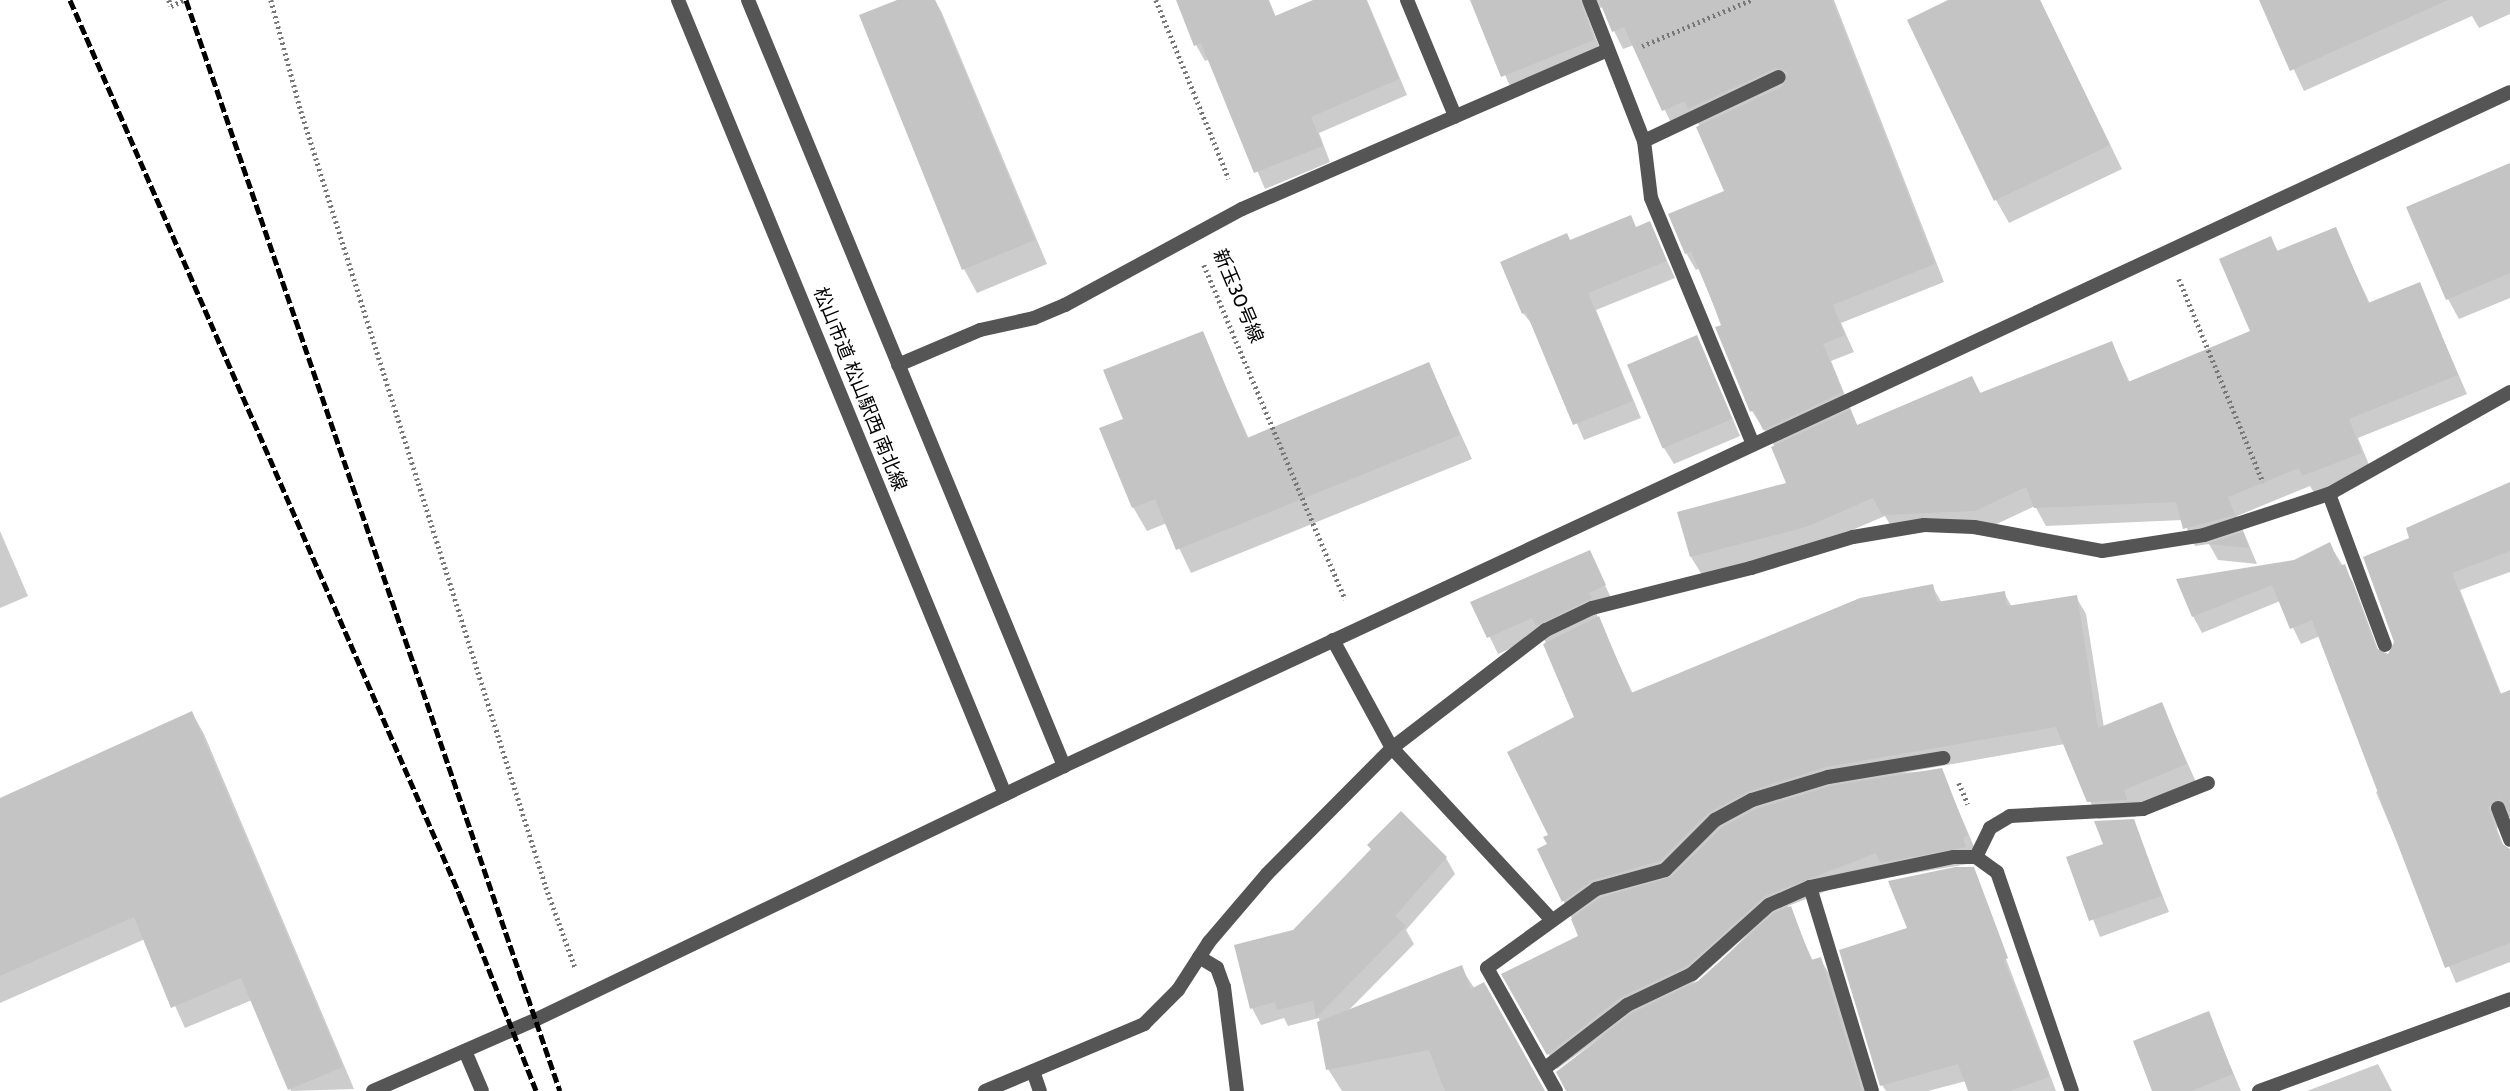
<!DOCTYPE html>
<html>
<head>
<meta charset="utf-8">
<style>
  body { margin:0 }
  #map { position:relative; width:2510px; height:1091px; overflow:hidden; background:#fff; font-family:Cabin,"Noto Sans JP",sans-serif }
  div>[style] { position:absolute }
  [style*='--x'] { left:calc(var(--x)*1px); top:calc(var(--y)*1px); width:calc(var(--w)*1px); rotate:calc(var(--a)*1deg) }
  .shadow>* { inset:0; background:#0003 }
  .building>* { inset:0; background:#c4c4c4; transform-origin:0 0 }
  .path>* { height:4.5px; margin-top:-2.25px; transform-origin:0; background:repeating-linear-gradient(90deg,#777 0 2px,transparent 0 5.5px) }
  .street>* { height:14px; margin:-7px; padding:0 7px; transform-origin:7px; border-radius:7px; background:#555 }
  .rail>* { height:5px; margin-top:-2.5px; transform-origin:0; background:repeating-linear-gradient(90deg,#000 0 10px,transparent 0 13.5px) }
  span { translate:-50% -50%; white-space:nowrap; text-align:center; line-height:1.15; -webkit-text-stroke:5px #fff; paint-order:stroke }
  .street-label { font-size:19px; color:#000 }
</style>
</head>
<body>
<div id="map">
  <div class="shadow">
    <div style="clip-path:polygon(902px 0,935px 0,942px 13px,1047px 264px,977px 293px,964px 269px)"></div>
    <div style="clip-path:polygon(1186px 0,1269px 0,1276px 17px,1317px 0,1367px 0,1407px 95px,1319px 133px,1330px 162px,1265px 189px,1210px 59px,1205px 61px,1196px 45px)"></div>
    <div style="clip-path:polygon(1472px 0,1834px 0,1944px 282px,1841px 323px,1854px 352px,1831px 361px,1858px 427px,1972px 378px,1981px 394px,2112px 343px,2130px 383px,2252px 332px,2271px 239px,2279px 253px,2335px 229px,2370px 304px,2419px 284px,2467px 394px,2358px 438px,2372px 472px,2315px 494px,2310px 486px,2237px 516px,2257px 564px,2218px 560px,2209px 544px,2195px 546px,2183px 520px,2046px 526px,2035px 506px,1986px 529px,1895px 533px,1885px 516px,1817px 545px,1702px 575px,1691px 557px,1789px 484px,1775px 447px,1752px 411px,1700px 268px,1696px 270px,1686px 253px,1726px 192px,1700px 127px,1695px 117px,1673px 127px,1634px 45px,1623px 49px,1602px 7px,1588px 17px,1603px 57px,1513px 93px)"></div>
    <div style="clip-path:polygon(1952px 0,2040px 0,2122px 169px,2009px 223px,1996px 200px)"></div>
    <div style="clip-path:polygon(2261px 0,2510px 0,2510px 14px,2479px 28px,2472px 16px,2304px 91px)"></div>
    <div style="clip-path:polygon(2510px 165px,2510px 298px,2459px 319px,2448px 299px)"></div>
    <div style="clip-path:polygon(1650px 224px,1675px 278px,1596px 310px,1641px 418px,1584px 440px,1535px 328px,1523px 313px,1570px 242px)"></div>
    <div style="clip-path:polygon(1202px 333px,1249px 439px,1429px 364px,1472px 459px,1191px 573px,1167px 523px,1147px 531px,1133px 507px,1125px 420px)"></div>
    <div style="clip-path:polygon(1697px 337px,1740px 436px,1674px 464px,1664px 448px)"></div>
    <div style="clip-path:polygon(2510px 484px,2510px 572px,2460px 590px,2502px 696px,2510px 693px,2510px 817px,2500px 817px,2497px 829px,2505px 849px,2510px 850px,2510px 962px,2456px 983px,2376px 792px,2382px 789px,2320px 636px,2301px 644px,2280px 601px,2202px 633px,2193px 616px,2330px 545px,2353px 582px,2379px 652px,2388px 657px,2396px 642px,2411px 539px)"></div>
    <div style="clip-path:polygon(0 531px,28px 596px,0 608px)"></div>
    <div style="clip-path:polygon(evenodd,1589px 552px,1613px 602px,1597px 609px,1597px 616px,1633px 694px,1932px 586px,1942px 603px,2004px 593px,2012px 607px,2076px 597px,2086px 614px,2104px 728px,2161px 704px,2196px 782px,2132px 808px,2136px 817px,2098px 819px,2065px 744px,1902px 773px,1941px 770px,1976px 851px,1974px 863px,1891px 877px,1885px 868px,1788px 906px,1813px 961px,1820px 959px,1830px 975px,1865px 1091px,1567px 1091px,1639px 1010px,1557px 1069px,1504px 974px,1581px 937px,1539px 850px,1549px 845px,1577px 718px,1542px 634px,1498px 654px,1473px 603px,1589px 552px,1749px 933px,1699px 983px,1690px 986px,1749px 933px)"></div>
    <div style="clip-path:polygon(192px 713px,204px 734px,354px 1089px,291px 1091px,252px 1000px,185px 1028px,145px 939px,0 1003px,0 799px)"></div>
    <div style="clip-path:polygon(2133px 821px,2169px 912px,2100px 937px,2069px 858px,2106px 845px)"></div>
    <div style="clip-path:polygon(1369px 845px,1446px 858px,1455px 874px,1406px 930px,1414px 944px,1347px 1012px,1461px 968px,1543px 1091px,1342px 1091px,1328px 1069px,1319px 1018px,1288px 1026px,1284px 1018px,1261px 1025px,1252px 1008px,1294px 932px,1372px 851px)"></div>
    <div style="clip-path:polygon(1972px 869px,2056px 1091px,1970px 1091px,1966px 1081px,1928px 1091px,1886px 1091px,1882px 1085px)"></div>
    <div style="clip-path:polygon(2208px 1013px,2241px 1091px,2154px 1091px)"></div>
    <div style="clip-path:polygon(2378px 1064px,2392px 1091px,2307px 1091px)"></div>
  </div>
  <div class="building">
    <div style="clip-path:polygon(897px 0,935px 0,1035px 240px,962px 270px,859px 15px)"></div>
    <div style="clip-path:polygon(1176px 0,1268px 0,1275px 16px,1313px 0,1366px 0,1399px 79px,1311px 117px,1323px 146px,1254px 173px,1201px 43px,1194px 46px)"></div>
    <div style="clip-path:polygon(1470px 0,1580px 0,1594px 40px,1501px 77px)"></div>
    <div style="clip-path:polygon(1599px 0,1832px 0,1935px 264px,1833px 305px,1845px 335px,1823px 344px,1843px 392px,1763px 430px,1754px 410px,1750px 412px,1715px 327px,1722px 325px,1691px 251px,1685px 254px,1668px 214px,1724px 191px,1696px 127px,1783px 86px,1787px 72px,1776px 68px,1688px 109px,1685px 101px,1662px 111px,1624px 27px,1612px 32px)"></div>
    <div style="clip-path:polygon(1948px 0,2040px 0,2110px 145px,1994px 201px,1907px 20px)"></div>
    <div style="clip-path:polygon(2259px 0,2448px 0,2290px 71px)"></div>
    <div style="clip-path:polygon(2510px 163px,2510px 273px,2446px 300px,2406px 207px)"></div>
    <div style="clip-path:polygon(1631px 215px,1636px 227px,1650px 221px,1667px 261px,1588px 293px,1633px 401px,1573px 425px,1526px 312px,1522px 314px,1500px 262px,1567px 233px,1570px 240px)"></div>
    <div style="clip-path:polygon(2336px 227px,2368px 303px,2420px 282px,2458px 375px,2349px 419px,2362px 453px,2302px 476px,2299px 468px,2228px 497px,2235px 515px,2183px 529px,2176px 502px,2034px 508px,2026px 487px,1975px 511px,1882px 515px,1873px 498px,1806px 527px,1690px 557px,1677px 512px,1786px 483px,1771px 447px,1850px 410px,1857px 425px,1972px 376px,1980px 393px,2112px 341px,2128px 382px,2250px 331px,2219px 259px,2271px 236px,2277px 251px)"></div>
    <div style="clip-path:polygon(1203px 331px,1247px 438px,1429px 362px,1460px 435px,1176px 550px,1155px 499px,1132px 508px,1099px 428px,1123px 419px,1103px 370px)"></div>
    <div style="left:1697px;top:335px;width:91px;height:76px;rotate:67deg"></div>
    <div style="clip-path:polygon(2510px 482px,2510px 551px,2452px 573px,2500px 694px,2510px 690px,2510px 813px,2500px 799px,2488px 807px,2501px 843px,2510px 849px,2510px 943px,2445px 968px,2312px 620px,2290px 629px,2272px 585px,2192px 617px,2176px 579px,2294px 560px,2330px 542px,2340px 566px,2345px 564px,2376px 648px,2388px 654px,2394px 642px,2363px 557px,2409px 538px,2406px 528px)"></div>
    <div style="clip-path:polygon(2243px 532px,2249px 548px,2207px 544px)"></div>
    <div style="clip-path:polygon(1590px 550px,1606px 585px,1589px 593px,1592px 598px,1536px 626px,1532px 618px,1487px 638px,1470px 602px)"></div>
    <div style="clip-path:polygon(1933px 584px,1937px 602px,2005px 591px,2007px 606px,2077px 595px,2098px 728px,2162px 702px,2187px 764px,2124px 790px,2127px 800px,2087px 802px,2056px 727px,1826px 767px,1747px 792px,1708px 813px,1660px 861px,1593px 880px,1562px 902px,1537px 849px,1547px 844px,1543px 837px,1548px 835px,1507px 752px,1574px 717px,1543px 644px,1599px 616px,1631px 693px,1860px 598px)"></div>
    <div style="clip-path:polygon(192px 711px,343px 1067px,288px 1090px,241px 978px,171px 1008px,134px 917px,0 976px,0 798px)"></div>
    <div style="clip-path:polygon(1942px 768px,1968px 835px,1963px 838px,1966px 847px,1880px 863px,1876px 853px,1765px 896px,1687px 966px,1621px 997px,1547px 1055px,1501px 974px,1578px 936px,1571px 919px,1600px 898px,1671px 877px,1721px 828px,1756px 809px,1830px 786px)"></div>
    <div style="clip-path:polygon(1401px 811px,1447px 857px,1395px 916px,1406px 926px,1316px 1018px,1313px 1001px,1277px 1010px,1275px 1002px,1250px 1009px,1234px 945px,1293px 930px,1371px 849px,1367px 845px)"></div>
    <div style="clip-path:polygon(2134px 819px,2162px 896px,2089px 921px,2066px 857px,2103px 844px,2094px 821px)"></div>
    <div style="clip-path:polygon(1955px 867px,1974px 867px,2008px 958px,2004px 960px,2049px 1077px,2010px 1091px,1968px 1091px,1958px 1064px,1880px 1086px,1839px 950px,1907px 928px,1888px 881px)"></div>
    <div style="clip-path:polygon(1791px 906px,1811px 960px,1821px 957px,1862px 1091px,1566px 1091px,1556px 1072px,1632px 1013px,1698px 981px,1774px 913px)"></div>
    <div style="clip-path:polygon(1462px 965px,1471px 989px,1484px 982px,1545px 1091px,1445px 1091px,1429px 1050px,1326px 1070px,1317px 1022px)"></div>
    <div style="clip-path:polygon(2209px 1011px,2233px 1074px,2191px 1091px,2152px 1091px,2133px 1041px)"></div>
  </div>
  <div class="path">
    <div style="--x:169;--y:0;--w:6;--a:72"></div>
    <div style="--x:171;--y:6;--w:14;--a:-25"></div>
    <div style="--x:271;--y:0;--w:115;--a:74.9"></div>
    <div style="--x:301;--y:111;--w:814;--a:72.48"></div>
    <div style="--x:546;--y:887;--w:85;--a:70.1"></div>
    <div style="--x:1156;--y:0;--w:193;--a:67.8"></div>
    <div style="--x:1642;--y:46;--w:118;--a:-22.9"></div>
    <div style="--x:1204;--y:265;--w:363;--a:67.1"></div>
    <div style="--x:2179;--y:279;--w:220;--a:67.5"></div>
    <div style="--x:1959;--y:783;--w:23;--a:67"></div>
  </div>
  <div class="street">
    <div style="--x:678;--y:0;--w:859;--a:67.62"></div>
    <div style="--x:748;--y:0;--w:829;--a:67.58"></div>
    <div style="--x:1407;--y:0;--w:126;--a:67.5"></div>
    <div style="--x:1589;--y:0;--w:151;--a:68.7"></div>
    <div style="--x:1644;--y:141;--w:57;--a:83"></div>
    <div style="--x:1651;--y:198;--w:266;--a:67.5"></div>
    <div style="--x:1644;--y:141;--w:149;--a:-25.4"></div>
    <div style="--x:898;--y:365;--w:89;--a:-23.1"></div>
    <div style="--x:980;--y:330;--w:55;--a:-12.5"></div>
    <div style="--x:1034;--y:318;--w:34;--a:-23"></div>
    <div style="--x:1065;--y:305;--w:201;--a:-28.5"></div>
    <div style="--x:1242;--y:209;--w:398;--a:-23.5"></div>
    <div style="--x:2329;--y:494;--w:161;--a:69.7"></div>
    <div style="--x:1333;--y:640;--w:123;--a:61.4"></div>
    <div style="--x:1392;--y:748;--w:233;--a:47.1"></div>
    <div style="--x:2498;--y:808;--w:34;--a:69"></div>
    <div style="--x:1976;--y:857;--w:26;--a:36"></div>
    <div style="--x:1997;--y:872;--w:231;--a:71.1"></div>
    <div style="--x:1810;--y:887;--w:213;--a:73.1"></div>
    <div style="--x:1199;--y:957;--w:21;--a:31"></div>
    <div style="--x:1217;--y:968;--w:20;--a:70"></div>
    <div style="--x:1224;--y:987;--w:105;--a:82.9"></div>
    <div style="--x:465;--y:1051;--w:43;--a:67"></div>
    <div style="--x:1544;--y:1069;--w:105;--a:-37.6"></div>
    <div style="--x:1627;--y:1005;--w:72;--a:-25.5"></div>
    <div style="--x:1692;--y:974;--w:103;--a:-41.9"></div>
    <div style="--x:1769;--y:905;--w:45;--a:-23.7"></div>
    <div style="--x:1810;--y:887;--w:147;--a:-11.8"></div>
    <div style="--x:1954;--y:857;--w:22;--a:0"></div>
    <div style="--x:1976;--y:857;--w:32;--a:-64"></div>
    <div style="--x:1990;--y:828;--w:23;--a:-31"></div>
    <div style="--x:2010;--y:816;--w:133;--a:-3"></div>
    <div style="--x:2143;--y:809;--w:70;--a:-21.8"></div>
    <div style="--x:1033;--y:1071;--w:21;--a:71"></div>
    <div style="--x:373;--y:1091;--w:179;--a:-23.7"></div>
    <div style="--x:537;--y:1019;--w:585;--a:-25.64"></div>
    <div style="--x:1064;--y:766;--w:1595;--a:-24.99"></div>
    <div style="--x:985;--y:1091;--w:173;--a:-22.8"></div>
    <div style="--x:1144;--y:1024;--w:48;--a:-45"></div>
    <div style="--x:1178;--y:990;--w:57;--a:-57.1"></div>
    <div style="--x:1209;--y:942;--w:89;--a:-49.5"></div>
    <div style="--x:1267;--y:874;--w:177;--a:-45.2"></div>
    <div style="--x:1392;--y:748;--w:194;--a:-37.5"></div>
    <div style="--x:1546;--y:630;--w:51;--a:-25.6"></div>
    <div style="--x:1592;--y:608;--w:164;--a:-14.1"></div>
    <div style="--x:1751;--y:568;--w:107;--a:-16.9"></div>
    <div style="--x:1853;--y:537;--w:72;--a:-9.6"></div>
    <div style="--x:1924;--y:525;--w:50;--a:2.3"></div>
    <div style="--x:1974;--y:527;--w:130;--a:10.6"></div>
    <div style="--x:2102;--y:551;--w:103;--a:-8.9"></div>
    <div style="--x:2204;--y:535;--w:132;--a:-18.2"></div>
    <div style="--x:2329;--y:494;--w:208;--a:-29.4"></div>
    <div style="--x:1556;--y:1091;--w:141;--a:-119.3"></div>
    <div style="--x:1487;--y:968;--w:135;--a:-35.9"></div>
    <div style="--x:1596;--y:889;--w:72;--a:-15.4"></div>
    <div style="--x:1665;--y:870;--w:71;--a:-45"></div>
    <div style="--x:1715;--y:820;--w:42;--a:-28.4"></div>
    <div style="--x:1752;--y:800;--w:79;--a:-16.8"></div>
    <div style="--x:1828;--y:777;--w:117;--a:-9.4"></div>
    <div style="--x:2259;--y:1091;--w:267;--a:-20.1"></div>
  </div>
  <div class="rail">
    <div style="--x:70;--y:0;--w:974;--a:66.46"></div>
    <div style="--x:459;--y:893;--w:212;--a:68.7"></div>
    <div style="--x:186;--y:0;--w:1153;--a:71.08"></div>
  </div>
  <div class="street-label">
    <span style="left:1238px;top:296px;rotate:67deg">新玉30号線</span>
    <span style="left:860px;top:389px;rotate:68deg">松山市道 松山駅西 南北線</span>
  </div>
</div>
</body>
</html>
